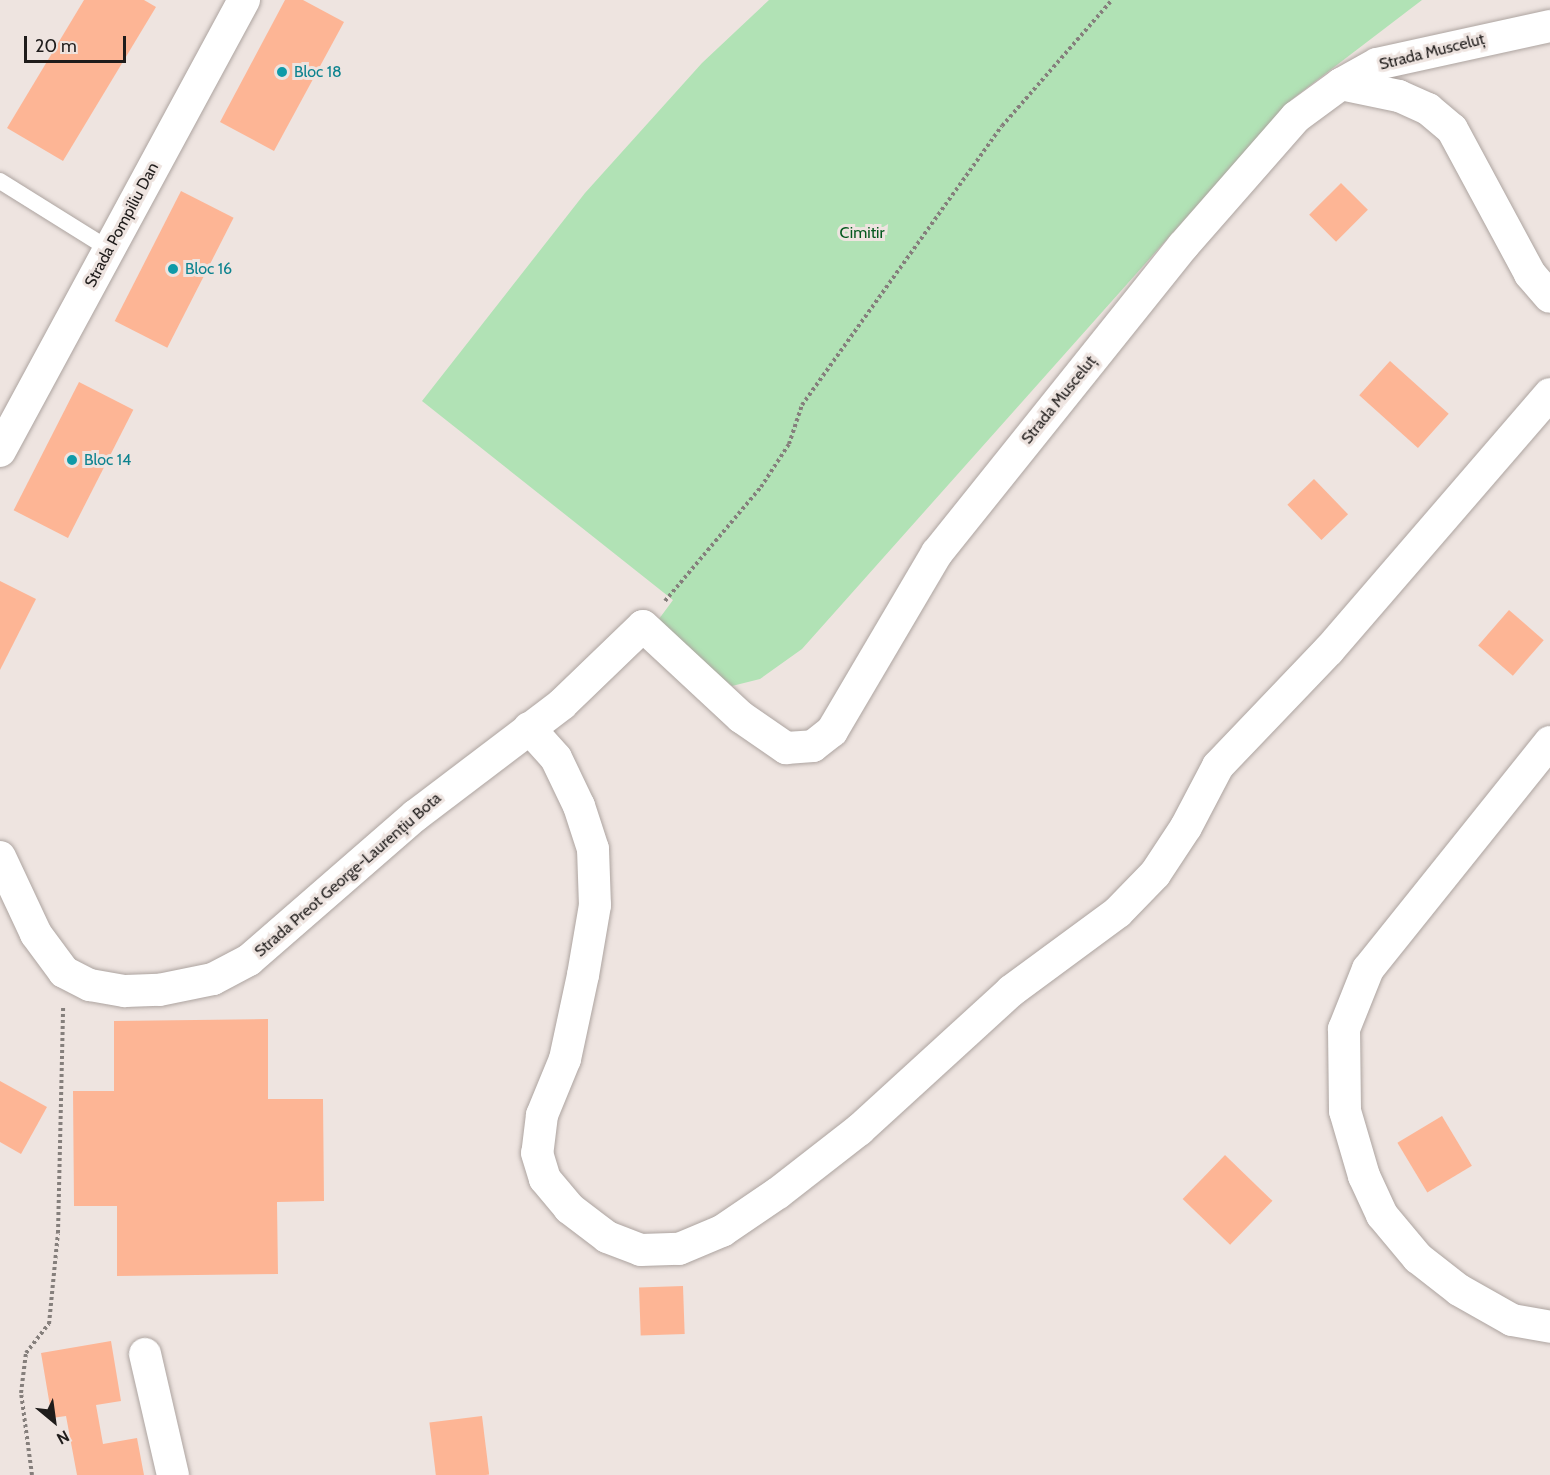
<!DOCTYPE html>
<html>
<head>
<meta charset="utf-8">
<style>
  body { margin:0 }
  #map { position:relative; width:1550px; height:1475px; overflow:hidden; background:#eee4e0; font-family:Cabin,sans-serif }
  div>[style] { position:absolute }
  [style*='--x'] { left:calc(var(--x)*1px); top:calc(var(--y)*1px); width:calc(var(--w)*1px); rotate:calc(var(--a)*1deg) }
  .green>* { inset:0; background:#b1e2b5 }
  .building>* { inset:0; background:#fdb595; transform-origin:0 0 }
  .path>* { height:4px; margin-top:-2px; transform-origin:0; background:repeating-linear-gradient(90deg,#857f7c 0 3px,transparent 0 6px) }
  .roads { filter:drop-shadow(0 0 2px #ada4a0) drop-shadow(0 0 2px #ada4a0) }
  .lane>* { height:16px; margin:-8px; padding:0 8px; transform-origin:8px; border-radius:8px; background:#fff }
  .street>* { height:32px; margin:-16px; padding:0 16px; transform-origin:16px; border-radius:16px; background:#fff }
  .dots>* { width:16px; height:16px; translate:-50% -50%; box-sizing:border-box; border:3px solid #eee4e0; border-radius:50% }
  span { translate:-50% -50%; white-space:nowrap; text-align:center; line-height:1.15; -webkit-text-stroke:6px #eee4e0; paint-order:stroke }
  .street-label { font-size:16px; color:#1f1c1b }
  .culture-label { font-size:16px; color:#0d838f }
  .left { translate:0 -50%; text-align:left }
  .park-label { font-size:16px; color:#04591e }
  .north { position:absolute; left:24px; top:1391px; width:60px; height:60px; -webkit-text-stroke:4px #eee4e0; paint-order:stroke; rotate:151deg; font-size:16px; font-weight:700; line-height:24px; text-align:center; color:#1f1c1b }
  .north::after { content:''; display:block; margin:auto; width:21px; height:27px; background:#1f1c1b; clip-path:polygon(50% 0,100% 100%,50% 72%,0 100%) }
  .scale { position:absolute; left:24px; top:36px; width:102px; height:27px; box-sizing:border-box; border:3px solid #1f1c1b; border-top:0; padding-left:8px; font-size:18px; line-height:21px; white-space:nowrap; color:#1f1c1b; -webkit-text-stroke:4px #eee4e0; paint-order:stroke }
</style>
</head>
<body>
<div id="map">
  <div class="green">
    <div style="clip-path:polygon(769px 0,1422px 0,1291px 100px,802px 649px,760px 679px,732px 686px,656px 623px,673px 600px,422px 401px,585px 193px,702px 63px)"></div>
  </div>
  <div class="building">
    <div style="clip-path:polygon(84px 0,144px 0,156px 7px,63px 161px,7px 128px)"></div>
    <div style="clip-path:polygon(285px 0,303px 0,344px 22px,274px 151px,220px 122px)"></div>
    <div style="left:1341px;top:183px;width:38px;height:45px;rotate:45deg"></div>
    <div style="left:181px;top:191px;width:59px;height:146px;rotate:27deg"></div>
    <div style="left:1390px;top:361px;width:79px;height:46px;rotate:42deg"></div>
    <div style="left:79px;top:382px;width:61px;height:144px;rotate:27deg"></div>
    <div style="left:1314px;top:479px;width:49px;height:37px;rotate:46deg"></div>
    <div style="clip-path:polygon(0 581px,36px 599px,0 670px)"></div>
    <div style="left:1509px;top:610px;width:46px;height:47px;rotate:41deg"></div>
    <div style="clip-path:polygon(268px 1019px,268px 1099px,323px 1099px,324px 1201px,277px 1202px,278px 1274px,117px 1276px,117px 1206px,74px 1206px,73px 1091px,114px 1091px,114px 1021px)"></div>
    <div style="clip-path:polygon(0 1081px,47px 1107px,21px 1154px,0 1142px)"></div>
    <div style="left:1442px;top:1116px;width:58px;height:52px;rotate:59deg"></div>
    <div style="left:1225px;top:1155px;width:66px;height:61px;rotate:44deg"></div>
    <div style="left:683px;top:1286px;width:48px;height:44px;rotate:88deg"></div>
    <div style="clip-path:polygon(111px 1341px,121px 1401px,96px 1405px,103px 1444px,137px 1438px,144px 1475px,77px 1475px,66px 1416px,52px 1418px,41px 1353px)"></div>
    <div style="left:482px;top:1416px;width:59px;height:53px;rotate:83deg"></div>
  </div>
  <div class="path">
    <div style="--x:665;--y:601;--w:149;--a:-49.9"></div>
    <div style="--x:761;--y:487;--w:51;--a:-56.9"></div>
    <div style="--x:789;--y:444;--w:41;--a:-71.6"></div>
    <div style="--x:802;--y:405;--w:343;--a:-54.4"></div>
    <div style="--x:1002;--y:126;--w:167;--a:-48.9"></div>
    <div style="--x:32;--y:1475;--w:83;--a:-97.6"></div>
    <div style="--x:21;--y:1393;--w:40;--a:-82.9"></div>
    <div style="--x:26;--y:1353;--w:37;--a:-52"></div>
    <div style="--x:49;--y:1324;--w:91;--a:-84.4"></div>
    <div style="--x:58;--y:1233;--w:225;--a:-88.7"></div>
  </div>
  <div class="roads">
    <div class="lane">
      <div style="--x:0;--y:181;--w:128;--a:32"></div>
    </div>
    <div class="street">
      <div style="--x:1341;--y:84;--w:59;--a:11.7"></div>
      <div style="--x:1399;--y:96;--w:32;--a:24"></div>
      <div style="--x:1428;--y:109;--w:31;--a:40"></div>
      <div style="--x:1452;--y:129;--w:165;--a:61.7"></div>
      <div style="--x:1530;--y:274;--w:30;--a:49"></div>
      <div style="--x:0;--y:451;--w:513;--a:-61.59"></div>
      <div style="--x:529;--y:728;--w:40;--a:48"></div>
      <div style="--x:556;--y:758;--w:53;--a:64.4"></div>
      <div style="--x:579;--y:806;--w:45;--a:72"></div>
      <div style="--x:593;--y:849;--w:56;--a:88"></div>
      <div style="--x:595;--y:905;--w:71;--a:99.7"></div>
      <div style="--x:583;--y:975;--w:86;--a:102.1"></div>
      <div style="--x:565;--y:1059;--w:61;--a:112.3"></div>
      <div style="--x:542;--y:1115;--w:38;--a:97"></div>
      <div style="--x:537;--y:1153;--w:27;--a:73"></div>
      <div style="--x:545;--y:1179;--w:38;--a:50"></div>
      <div style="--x:569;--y:1208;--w:48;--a:37.3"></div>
      <div style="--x:607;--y:1237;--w:36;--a:21"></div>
      <div style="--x:641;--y:1250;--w:38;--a:-2"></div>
      <div style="--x:679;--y:1249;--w:47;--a:-22.7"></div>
      <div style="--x:722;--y:1231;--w:68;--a:-34.2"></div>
      <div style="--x:778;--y:1193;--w:103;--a:-37.9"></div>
      <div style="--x:859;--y:1130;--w:206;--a:-42.4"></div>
      <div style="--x:1011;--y:991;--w:133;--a:-36.4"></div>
      <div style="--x:1118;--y:912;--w:53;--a:-45.8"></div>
      <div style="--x:1155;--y:874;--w:56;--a:-56.6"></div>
      <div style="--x:1186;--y:827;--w:69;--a:-62.3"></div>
      <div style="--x:1218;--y:766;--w:161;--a:-46.3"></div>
      <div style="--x:1329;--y:650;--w:338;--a:-49.2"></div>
      <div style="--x:1550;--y:742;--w:291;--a:128.7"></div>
      <div style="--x:1368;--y:969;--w:65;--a:111.8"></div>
      <div style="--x:1344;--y:1029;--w:82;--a:89.3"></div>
      <div style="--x:1345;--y:1111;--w:68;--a:73.7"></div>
      <div style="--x:1364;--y:1176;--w:43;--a:65.2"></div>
      <div style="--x:1382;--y:1215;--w:56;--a:50.1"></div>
      <div style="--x:1418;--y:1258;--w:52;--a:38"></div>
      <div style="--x:1459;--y:1290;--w:61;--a:29.5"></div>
      <div style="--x:1512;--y:1320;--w:39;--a:10"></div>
      <div style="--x:0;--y:857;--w:85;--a:64.9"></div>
      <div style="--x:36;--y:934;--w:47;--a:53.6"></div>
      <div style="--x:64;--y:972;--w:29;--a:27"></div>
      <div style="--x:90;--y:985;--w:36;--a:10"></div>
      <div style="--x:125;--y:991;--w:34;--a:-2"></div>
      <div style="--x:159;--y:990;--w:55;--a:-11.5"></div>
      <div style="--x:213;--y:979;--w:41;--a:-27.8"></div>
      <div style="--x:249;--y:960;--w:221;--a:-41"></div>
      <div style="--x:416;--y:815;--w:183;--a:-37.2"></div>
      <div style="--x:562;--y:704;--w:112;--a:-43.9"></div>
      <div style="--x:643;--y:626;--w:134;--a:42.9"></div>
      <div style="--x:741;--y:717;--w:55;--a:34.6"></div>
      <div style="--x:786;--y:748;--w:27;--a:-4"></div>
      <div style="--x:813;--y:746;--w:24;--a:-38"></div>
      <div style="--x:832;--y:731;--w:207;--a:-59.5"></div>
      <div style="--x:937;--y:553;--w:393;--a:-51.3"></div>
      <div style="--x:1183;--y:246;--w:171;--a:-48.8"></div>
      <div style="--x:1296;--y:117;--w:56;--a:-36.3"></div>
      <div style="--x:1341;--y:84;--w:41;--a:-29.1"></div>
      <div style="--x:1377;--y:64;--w:177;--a:-12.4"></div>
      <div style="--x:145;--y:1354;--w:124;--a:77"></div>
    </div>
  </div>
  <div class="dots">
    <div style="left:282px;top:72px;background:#0f9aa8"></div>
    <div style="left:173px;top:269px;background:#0f9aa8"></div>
    <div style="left:72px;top:460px;background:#0f9aa8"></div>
  </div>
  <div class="street-label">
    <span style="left:1432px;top:52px;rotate:-14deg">Strada Musceluț</span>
    <span style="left:122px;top:225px;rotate:-62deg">Strada Pompiliu Dan</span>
    <span style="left:1059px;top:400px;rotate:-51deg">Strada Musceluț</span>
    <span style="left:348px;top:875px;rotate:-41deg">Strada Preot George-Laurențiu Bota</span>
  </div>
  <div class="culture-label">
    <span class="left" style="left:294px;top:72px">Bloc 18</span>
    <span class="left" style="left:185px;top:269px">Bloc 16</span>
    <span class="left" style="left:84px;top:460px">Bloc 14</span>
  </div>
  <div class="park-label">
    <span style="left:862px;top:233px">Cimitir</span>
  </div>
  <div class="north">N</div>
  <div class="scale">20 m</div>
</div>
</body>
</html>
